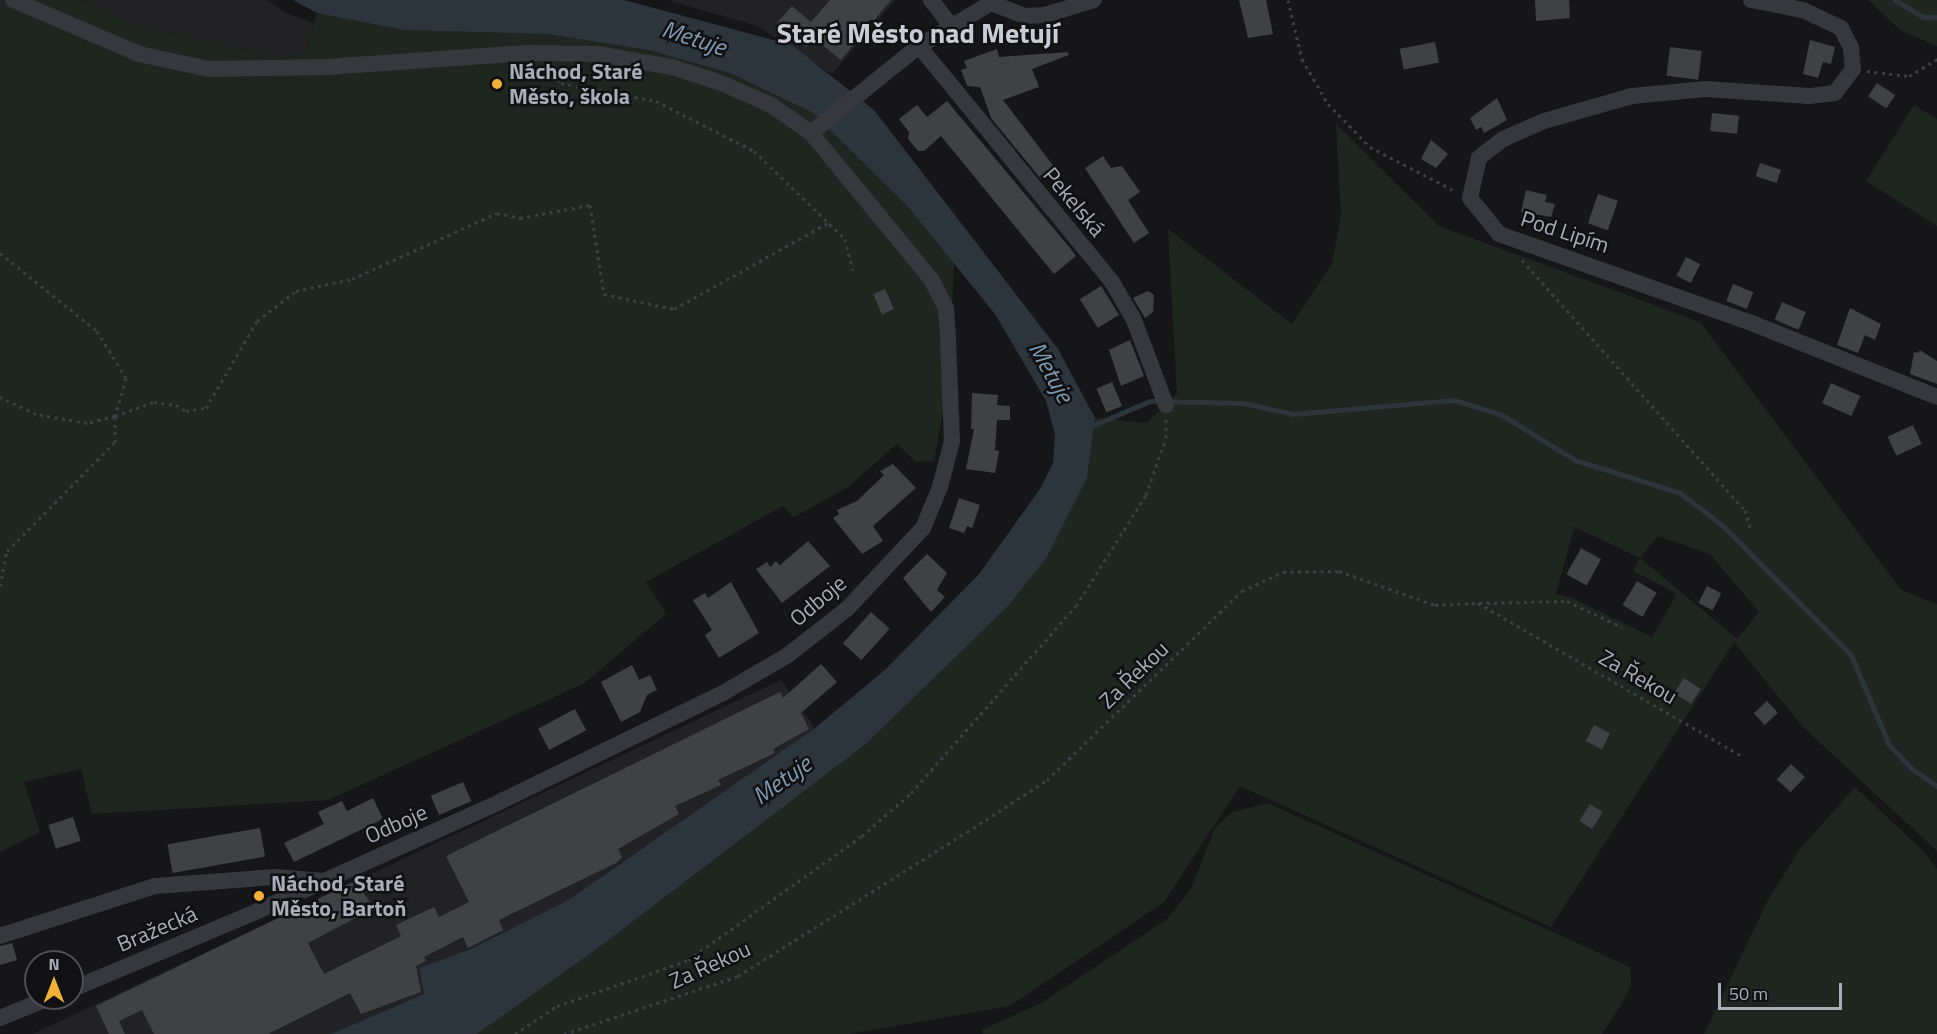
<!DOCTYPE html>
<html>
<head>
<meta charset="utf-8">
<style>
  body { margin:0 }
  #map { position:relative; width:1937px; height:1034px; overflow:hidden; background:#161618; font-family:"Titillium Web",sans-serif }
  div>[style] { position:absolute }
  [style*='--x'] { left:calc(var(--x)*1px); top:calc(var(--y)*1px); width:calc(var(--w)*1px); rotate:calc(var(--a)*1deg) }
  .built>* { inset:0; background:#222225 }
  .green>* { inset:0; background:#1e261f }
  .water>* { inset:0; background:#2c353c }
  .stream>* { height:5px; margin:-2.5px; padding:0 2.5px; transform-origin:2.5px; border-radius:2.5px; background:#2c353c }
  .building>* { inset:0; background:#404145; transform-origin:0 0 }
  .path>* { height:3px; margin-top:-1.5px; transform-origin:0; background:repeating-linear-gradient(90deg,#3d3f44 0 3px,transparent 0 7.5px) }
  .minor>* { height:16px; margin:-8px; padding:0 8px; transform-origin:8px; border-radius:8px; background:#37383d }
  .dots>* { width:16px; height:16px; translate:-50% -50%; box-sizing:border-box; border:3px solid #111113; border-radius:50% }
  span { translate:-50% -50%; white-space:nowrap; text-align:center; line-height:1.15; -webkit-text-stroke:5px #111113; paint-order:stroke }
  .poi-label { font-size:22px; color:#a8adb8; font-weight:700 }
  .left { translate:0 -50%; text-align:left }
  .street-label { font-size:22px; color:#a8adb8 }
  .water-label { font-size:24px; color:#7f9bb3; font-style:italic }
  .district-label { font-size:28px; color:#c9ccd4; font-weight:700 }
  .north { position:absolute; left:24px; top:950px; width:60px; height:60px; box-sizing:border-box; background:#111113; border:2px solid #4d4f55; border-radius:50%; rotate:0deg; font-size:16px; font-weight:700; line-height:24px; text-align:center; color:#a8adb8 }
  .north::after { content:''; display:block; margin:auto; width:21px; height:27px; background:#f2b134; clip-path:polygon(50% 0,100% 100%,50% 72%,0 100%) }
  .scale { position:absolute; left:1718px; top:983px; width:124px; height:27px; box-sizing:border-box; border:3px solid #a8adb8; border-top:0; padding-left:8px; font-size:18px; line-height:21px; white-space:nowrap; color:#a8adb8; -webkit-text-stroke:4px #111113; paint-order:stroke }
</style>
</head>
<body>
<div id="map">
  <div class="built">
    <div style="clip-path:polygon(82px 0,267px 0,284px 12px,316px 24px,307px 51px,288px 59px,135px 25px)"></div>
    <div style="clip-path:polygon(667px 0,895px 0,832px 74px,757px 26px)"></div>
    <div style="clip-path:polygon(781px 680px,815px 728px,570px 899px,471px 949px,419px 968px,424px 994px,331px 1034px,33px 1034px)"></div>
  </div>
  <div class="green">
    <div style="clip-path:polygon(0 0,81px 0,135px 25px,288px 59px,307px 51px,317px 13px,403px 30px,547px 34px,648px 50px,730px 73px,813px 113px,908px 207px,954px 264px,949px 378px,934px 461px,916px 462px,897px 444px,848px 487px,794px 517px,783px 506px,646px 582px,666px 614px,583px 684px,328px 800px,92px 814px,81px 769px,24px 782px,40px 832px,0 852px)"></div>
    <div style="clip-path:polygon(1868px 0,1937px 0,1937px 46px,1900px 30px)"></div>
    <div style="clip-path:polygon(1914px 105px,1937px 119px,1937px 226px,1866px 181px)"></div>
    <div style="clip-path:polygon(evenodd,1336px 124px,1439px 226px,1700px 322px,1901px 590px,1937px 604px,1937px 851px,1803px 727px,1734px 642px,1551px 927px,1240px 786px,1164px 902px,1010px 1006px,849px 1034px,477px 1034px,598px 948px,866px 744px,1009px 605px,1047px 557px,1087px 478px,1095px 418px,1147px 423px,1177px 394px,1168px 229px,1292px 324px,1332px 264px,1341px 214px,1336px 124px,1574px 527px,1640px 558px,1633px 571px,1677px 594px,1652px 637px,1570px 597px,1556px 594px,1574px 527px,1336px 124px,1658px 536px,1710px 554px,1759px 612px,1737px 639px,1640px 558px,1658px 536px)"></div>
    <div style="clip-path:polygon(1855px 787px,1924px 852px,1937px 869px,1937px 1034px,1704px 1034px,1767px 902px,1800px 849px)"></div>
    <div style="clip-path:polygon(1268px 803px,1630px 967px,1631px 985px,1621px 1005px,1602px 1034px,983px 1034px,982px 1030px,1041px 1003px,1167px 919px,1191px 889px,1215px 828px,1232px 812px)"></div>
  </div>
  <div class="water">
    <div style="clip-path:polygon(293px 0,624px 0,792px 45px,874px 110px,1058px 349px,1095px 418px,1087px 478px,1047px 557px,1009px 605px,866px 744px,598px 948px,477px 1034px,331px 1034px,424px 994px,419px 968px,471px 949px,570px 899px,815px 728px,886px 669px,979px 574px,1040px 489px,1053px 463px,1055px 435px,1046px 401px,995px 314px,908px 207px,813px 113px,730px 73px,648px 50px,547px 34px,403px 30px,317px 13px)"></div>
  </div>
  <div class="stream">
    <div style="--x:1895;--y:0;--w:33;--a:31"></div>
    <div style="--x:1923;--y:17;--w:14;--a:0"></div>
    <div style="--x:1089;--y:427;--w:66;--a:-23.1"></div>
    <div style="--x:1150;--y:401;--w:94;--a:1.2"></div>
    <div style="--x:1244;--y:403;--w:50;--a:12.7"></div>
    <div style="--x:1293;--y:414;--w:162;--a:-5"></div>
    <div style="--x:1454;--y:400;--w:50;--a:17.4"></div>
    <div style="--x:1502;--y:415;--w:86;--a:31.7"></div>
    <div style="--x:1575;--y:460;--w:110;--a:17.4"></div>
    <div style="--x:1680;--y:493;--w:53;--a:37.3"></div>
    <div style="--x:1722;--y:525;--w:183;--a:45.2"></div>
    <div style="--x:1851;--y:655;--w:98;--a:67.1"></div>
    <div style="--x:1889;--y:745;--w:32;--a:46"></div>
    <div style="--x:1911;--y:768;--w:32;--a:35"></div>
  </div>
  <div class="building">
    <div style="clip-path:polygon(830px 0,891px 0,841px 60px,814px 38px,806px 47px,777px 23px,792px 6px,811px 22px)"></div>
    <div style="clip-path:polygon(1239px 0,1266px 0,1273px 34px,1248px 38px)"></div>
    <div style="clip-path:polygon(1535px 0,1569px 0,1570px 18px,1536px 21px)"></div>
    <div style="clip-path:polygon(1810px 40px,1835px 47px,1831px 64px,1823px 62px,1818px 78px,1803px 74px)"></div>
    <div style="left:1435px;top:42px;width:21px;height:36px;rotate:79deg"></div>
    <div style="left:1670px;top:47px;width:32px;height:29px;rotate:7deg"></div>
    <div style="clip-path:polygon(997px 49px,999px 57px,1068px 52px,1069px 55px,1032px 69px,1039px 87px,1003px 100px,1055px 168px,1041px 179px,991px 118px,980px 87px,967px 86px,961px 70px,967px 68px,964px 61px)"></div>
    <div style="left:1877px;top:83px;width:22px;height:16px;rotate:34deg"></div>
    <div style="clip-path:polygon(1497px 98px,1507px 120px,1484px 133px,1481px 127px,1476px 130px,1470px 118px)"></div>
    <div style="clip-path:polygon(947px 101px,1070px 248px,1076px 256px,1054px 274px,941px 136px,924px 151px,918px 151px,908px 139px,909px 132px,899px 119px,917px 105px,927px 117px)"></div>
    <div style="left:1712px;top:113px;width:27px;height:18px;rotate:6deg"></div>
    <div style="clip-path:polygon(1431px 140px,1448px 154px,1436px 168px,1421px 159px)"></div>
    <div style="clip-path:polygon(1103px 156px,1111px 168px,1122px 166px,1140px 192px,1128px 200px,1149px 233px,1134px 243px,1085px 168px)"></div>
    <div style="left:1760px;top:163px;width:22px;height:14px;rotate:18deg"></div>
    <div style="clip-path:polygon(1526px 190px,1547px 195px,1545px 202px,1555px 204px,1551px 217px,1521px 212px)"></div>
    <div style="left:1598px;top:194px;width:21px;height:31px;rotate:19deg"></div>
    <div style="left:1686px;top:257px;width:16px;height:21px;rotate:27deg"></div>
    <div style="left:1733px;top:284px;width:22px;height:18px;rotate:22deg"></div>
    <div style="left:1101px;top:286px;width:34px;height:25px;rotate:58deg"></div>
    <div style="left:885px;top:289px;width:22px;height:13px;rotate:66deg"></div>
    <div style="clip-path:polygon(1148px 291px,1154px 295px,1153px 312px,1145px 318px,1133px 298px)"></div>
    <div style="left:1782px;top:302px;width:26px;height:19px;rotate:23deg"></div>
    <div style="clip-path:polygon(1850px 308px,1881px 324px,1875px 340px,1865px 335px,1858px 353px,1837px 345px)"></div>
    <div style="clip-path:polygon(1130px 340px,1144px 376px,1121px 386px,1109px 350px)"></div>
    <div style="clip-path:polygon(1920px 350px,1937px 361px,1937px 384px,1910px 374px,1914px 352px,1918px 353px)"></div>
    <div style="left:1112px;top:382px;width:26px;height:17px;rotate:67deg"></div>
    <div style="left:1831px;top:383px;width:32px;height:22px;rotate:24deg"></div>
    <div style="clip-path:polygon(972px 393px,998px 395px,997px 405px,1010px 406px,1010px 420px,997px 420px,995px 450px,999px 451px,995px 473px,966px 469px,974px 429px,971px 429px)"></div>
    <div style="left:1913px;top:425px;width:21px;height:28px;rotate:65deg"></div>
    <div style="clip-path:polygon(893px 464px,916px 488px,873px 526px,883px 541px,862px 554px,833px 518px,839px 514px,837px 510px,857px 501px,884px 475px,880px 471px)"></div>
    <div style="clip-path:polygon(959px 498px,980px 505px,972px 528px,967px 526px,964px 533px,949px 528px)"></div>
    <div style="clip-path:polygon(808px 541px,830px 566px,782px 603px,756px 569px,767px 562px,770px 567px,776px 561px,780px 565px)"></div>
    <div style="left:1581px;top:548px;width:23px;height:30px;rotate:29deg"></div>
    <div style="clip-path:polygon(927px 554px,947px 573px,937px 590px,945px 597px,931px 612px,903px 578px)"></div>
    <div style="left:1637px;top:581px;width:23px;height:28px;rotate:31deg"></div>
    <div style="clip-path:polygon(731px 582px,759px 633px,719px 658px,705px 635px,712px 630px,693px 600px,705px 593px,708px 598px)"></div>
    <div style="left:1707px;top:586px;width:16px;height:19px;rotate:27deg"></div>
    <div style="left:871px;top:612px;width:25px;height:42px;rotate:42deg"></div>
    <div style="clip-path:polygon(821px 664px,837px 682px,801px 713px,809px 729px,773px 749px,775px 753px,718px 780px,721px 785px,675px 806px,679px 814px,618px 849px,622px 857px,616px 863px,499px 920px,503px 930px,468px 948px,463px 937px,424px 957px,426px 961px,416px 966px,421px 992px,361px 1014px,350px 993px,268px 1034px,154px 1034px,142px 1010px,119px 1021px,125px 1034px,109px 1034px,96px 1006px,355px 881px,374px 908px,308px 943px,324px 974px,401px 936px,396px 925px,434px 907px,439px 917px,469px 902px,446px 856px,780px 692px,783px 698px)"></div>
    <div style="clip-path:polygon(632px 665px,639px 680px,650px 675px,657px 690px,647px 695px,640px 712px,621px 722px,601px 682px)"></div>
    <div style="left:1684px;top:678px;width:20px;height:18px;rotate:33deg"></div>
    <div style="left:1767px;top:701px;width:16px;height:18px;rotate:47deg"></div>
    <div style="left:575px;top:709px;width:24px;height:42px;rotate:62deg"></div>
    <div style="left:1594px;top:725px;width:18px;height:18px;rotate:27deg"></div>
    <div style="left:1791px;top:764px;width:19px;height:21px;rotate:43deg"></div>
    <div style="left:463px;top:782px;width:21px;height:35px;rotate:67deg"></div>
    <div style="clip-path:polygon(373px 798px,383px 819px,294px 862px,284px 843px,324px 824px,318px 812px,342px 801px,347px 811px)"></div>
    <div style="left:1590px;top:804px;width:15px;height:20px;rotate:32deg"></div>
    <div style="left:73px;top:817px;width:25px;height:26px;rotate:72deg"></div>
    <div style="left:260px;top:828px;width:29px;height:94px;rotate:80deg"></div>
    <div style="clip-path:polygon(12px 943px,17px 960px,0 965px,0 946px)"></div>
  </div>
  <div class="path">
    <div style="--x:1288;--y:0;--w:61;--a:76.7"></div>
    <div style="--x:1302;--y:59;--w:52;--a:60"></div>
    <div style="--x:1328;--y:104;--w:60;--a:45.7"></div>
    <div style="--x:1370;--y:147;--w:96;--a:27.4"></div>
    <div style="--x:546;--y:70;--w:20;--a:41"></div>
    <div style="--x:561;--y:83;--w:97;--a:10.7"></div>
    <div style="--x:656;--y:101;--w:110;--a:27"></div>
    <div style="--x:754;--y:151;--w:127;--a:44"></div>
    <div style="--x:845;--y:239;--w:32;--a:76"></div>
    <div style="--x:1867;--y:71;--w:42;--a:6.8"></div>
    <div style="--x:1909;--y:76;--w:33;--a:-31"></div>
    <div style="--x:0;--y:253;--w:124;--a:38.8"></div>
    <div style="--x:97;--y:331;--w:55;--a:58.3"></div>
    <div style="--x:126;--y:378;--w:40;--a:106"></div>
    <div style="--x:115;--y:416;--w:29;--a:166"></div>
    <div style="--x:87;--y:423;--w:52;--a:-170"></div>
    <div style="--x:36;--y:414;--w:40;--a:-155"></div>
    <div style="--x:1522;--y:260;--w:335;--a:48.3"></div>
    <div style="--x:1745;--y:510;--w:22;--a:74"></div>
    <div style="--x:0;--y:586;--w:36;--a:-79"></div>
    <div style="--x:7;--y:551;--w:153;--a:-45.3"></div>
    <div style="--x:115;--y:442;--w:26;--a:-90"></div>
    <div style="--x:115;--y:416;--w:41;--a:-19.7"></div>
    <div style="--x:154;--y:402;--w:22;--a:8"></div>
    <div style="--x:176;--y:405;--w:12;--a:31"></div>
    <div style="--x:186;--y:411;--w:20;--a:-9"></div>
    <div style="--x:206;--y:408;--w:101;--a:-59.6"></div>
    <div style="--x:257;--y:321;--w:49;--a:-37.6"></div>
    <div style="--x:296;--y:291;--w:57;--a:-12.1"></div>
    <div style="--x:352;--y:279;--w:159;--a:-24.5"></div>
    <div style="--x:497;--y:213;--w:24;--a:12"></div>
    <div style="--x:520;--y:218;--w:71;--a:-10.5"></div>
    <div style="--x:590;--y:205;--w:90;--a:81.1"></div>
    <div style="--x:604;--y:294;--w:72;--a:12.1"></div>
    <div style="--x:674;--y:309;--w:176;--a:-29.2"></div>
    <div style="--x:1479;--y:603;--w:88;--a:-1.3"></div>
    <div style="--x:1567;--y:601;--w:61;--a:25.3"></div>
    <div style="--x:515;--y:1034;--w:50;--a:-33.7"></div>
    <div style="--x:557;--y:1006;--w:139;--a:-19.3"></div>
    <div style="--x:688;--y:960;--w:214;--a:-35.5"></div>
    <div style="--x:862;--y:836;--w:65;--a:-41.3"></div>
    <div style="--x:911;--y:793;--w:249;--a:-48.6"></div>
    <div style="--x:1076;--y:606;--w:131;--a:-57.8"></div>
    <div style="--x:1146;--y:495;--w:60;--a:-70.7"></div>
    <div style="--x:1166;--y:438;--w:19;--a:-90"></div>
    <div style="--x:564;--y:1034;--w:183;--a:-18.4"></div>
    <div style="--x:738;--y:976;--w:271;--a:-32.2"></div>
    <div style="--x:967;--y:832;--w:95;--a:-33"></div>
    <div style="--x:1047;--y:780;--w:272;--a:-44.1"></div>
    <div style="--x:1242;--y:591;--w:45;--a:-24.9"></div>
    <div style="--x:1283;--y:572;--w:56;--a:-1"></div>
    <div style="--x:1339;--y:571;--w:102;--a:19.5"></div>
    <div style="--x:1435;--y:605;--w:43;--a:-2.7"></div>
    <div style="--x:1478;--y:603;--w:303;--a:30.1"></div>
  </div>
  <div class="minor">
    <div style="--x:13;--y:0;--w:137;--a:23.2"></div>
    <div style="--x:139;--y:54;--w:72;--a:12.1"></div>
    <div style="--x:209;--y:69;--w:117;--a:-1"></div>
    <div style="--x:326;--y:67;--w:201;--a:-4"></div>
    <div style="--x:527;--y:53;--w:71;--a:0.8"></div>
    <div style="--x:598;--y:54;--w:75;--a:10"></div>
    <div style="--x:672;--y:67;--w:52;--a:18.1"></div>
    <div style="--x:721;--y:83;--w:55;--a:23.7"></div>
    <div style="--x:771;--y:105;--w:49;--a:35"></div>
    <div style="--x:811;--y:133;--w:189;--a:50.6"></div>
    <div style="--x:931;--y:279;--w:33;--a:63"></div>
    <div style="--x:946;--y:308;--w:31;--a:86"></div>
    <div style="--x:948;--y:339;--w:102;--a:87.8"></div>
    <div style="--x:952;--y:441;--w:48;--a:104.6"></div>
    <div style="--x:940;--y:487;--w:44;--a:112.5"></div>
    <div style="--x:923;--y:528;--w:110;--a:133.2"></div>
    <div style="--x:848;--y:608;--w:76;--a:141.9"></div>
    <div style="--x:788;--y:655;--w:75;--a:149.7"></div>
    <div style="--x:723;--y:693;--w:248;--a:154"></div>
    <div style="--x:500;--y:802;--w:265;--a:155.8"></div>
    <div style="--x:258;--y:911;--w:202;--a:157.2"></div>
    <div style="--x:931;--y:0;--w:33;--a:52"></div>
    <div style="--x:1751;--y:0;--w:53;--a:10.9"></div>
    <div style="--x:1803;--y:10;--w:42;--a:25.3"></div>
    <div style="--x:1841;--y:28;--w:22;--a:63"></div>
    <div style="--x:1851;--y:48;--w:21;--a:85"></div>
    <div style="--x:1853;--y:69;--w:30;--a:127"></div>
    <div style="--x:1835;--y:93;--w:26;--a:173"></div>
    <div style="--x:1809;--y:96;--w:104;--a:-176.1"></div>
    <div style="--x:1705;--y:89;--w:73;--a:174.5"></div>
    <div style="--x:1632;--y:96;--w:91;--a:164.1"></div>
    <div style="--x:1544;--y:121;--w:45;--a:156.3"></div>
    <div style="--x:1503;--y:139;--w:31;--a:142"></div>
    <div style="--x:1479;--y:158;--w:41;--a:102.7"></div>
    <div style="--x:1470;--y:198;--w:46;--a:51.1"></div>
    <div style="--x:1499;--y:234;--w:270;--a:19.4"></div>
    <div style="--x:1754;--y:324;--w:197;--a:21.7"></div>
    <div style="--x:991;--y:3;--w:36;--a:21"></div>
    <div style="--x:1025;--y:16;--w:20;--a:-3"></div>
    <div style="--x:1045;--y:15;--w:51;--a:-17"></div>
    <div style="--x:919;--y:46;--w:305;--a:50.7"></div>
    <div style="--x:1112;--y:282;--w:44;--a:59.9"></div>
    <div style="--x:1134;--y:320;--w:91;--a:69.4"></div>
    <div style="--x:811;--y:133;--w:139;--a:-38.9"></div>
    <div style="--x:919;--y:46;--w:90;--a:-30.9"></div>
    <div style="--x:0;--y:936;--w:163;--a:-17.9"></div>
    <div style="--x:155;--y:886;--w:120;--a:-4.3"></div>
    <div style="--x:275;--y:877;--w:49;--a:4.7"></div>
    <div style="--x:0;--y:1018;--w:53;--a:-22.2"></div>
  </div>
  <div class="dots">
    <div style="left:497px;top:84px;background:#f2b134"></div>
    <div style="left:259px;top:896px;background:#f2b134"></div>
  </div>
  <div class="poi-label">
    <span class="left" style="left:509px;top:84px">Náchod, Staré<br>Město, škola</span>
    <span class="left" style="left:271px;top:896px">Náchod, Staré<br>Město, Bartoň</span>
  </div>
  <div class="street-label">
    <span style="left:1074px;top:202px;rotate:50deg">Pekelská</span>
    <span style="left:1565px;top:232px;rotate:18deg">Pod Lipím</span>
    <span style="left:818px;top:601px;rotate:-40deg">Odboje</span>
    <span style="left:1134px;top:675px;rotate:-44deg">Za Řekou</span>
    <span style="left:1638px;top:677px;rotate:30deg">Za Řekou</span>
    <span style="left:396px;top:824px;rotate:-24deg">Odboje</span>
    <span style="left:157px;top:929px;rotate:-23deg">Bražecká</span>
    <span style="left:710px;top:965px;rotate:-24deg">Za Řekou</span>
  </div>
  <div class="water-label">
    <span style="left:694px;top:38px;rotate:18deg">Metuje</span>
    <span style="left:1051px;top:372px;rotate:61deg">Metuje</span>
    <span style="left:782px;top:780px;rotate:-35deg">Metuje</span>
  </div>
  <div class="district-label">
    <span style="left:918px;top:33px">Staré Město nad Metují</span>
  </div>
  <div class="north">N</div>
  <div class="scale">50 m</div>
</div>
</body>
</html>
